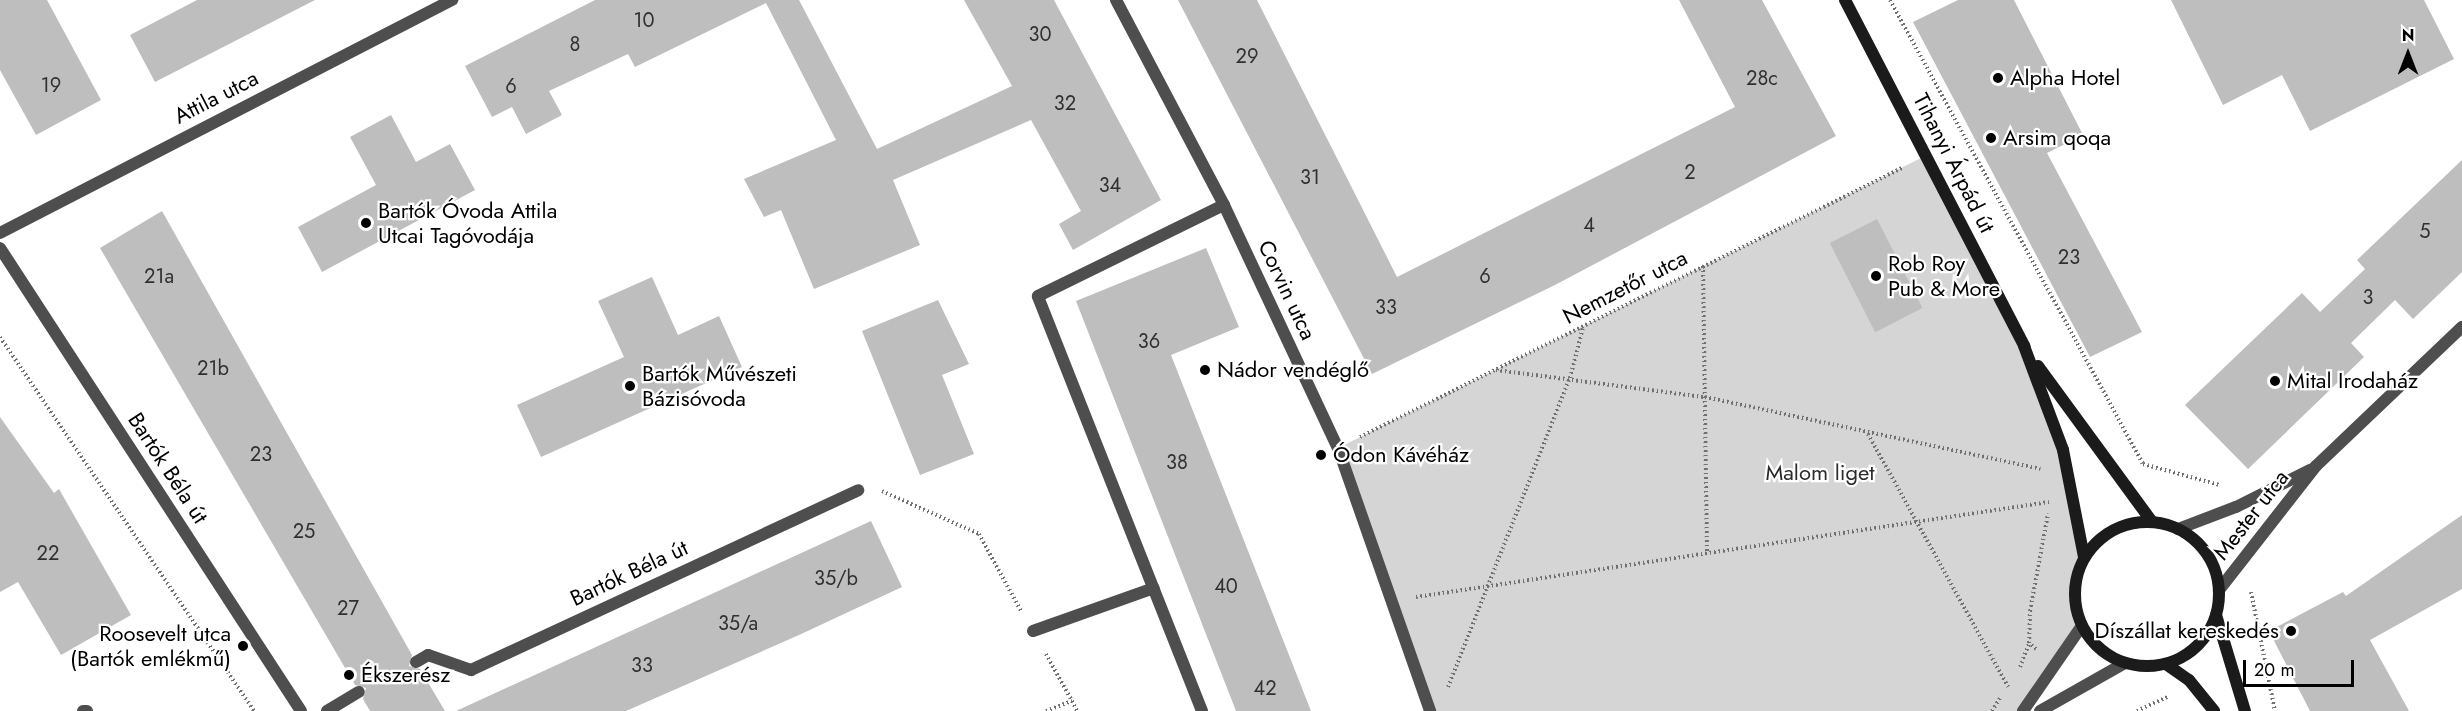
<!DOCTYPE html>
<html>
<head>
<meta charset="utf-8">
<style>
  body { margin:0 }
  #map { position:relative; width:2462px; height:711px; overflow:hidden; background:#fff; font-family:Jost,sans-serif }
  div>[style] { position:absolute }
  [style*='--x'] { left:calc(var(--x)*1px); top:calc(var(--y)*1px); width:calc(var(--w)*1px); rotate:calc(var(--a)*1deg) }
  .green>* { inset:0; background:#d5d5d5 }
  .building>* { inset:0; background:#bebebe; transform-origin:0 0 }
  .path>* { height:4px; margin-top:-2px; transform-origin:0; background:repeating-linear-gradient(90deg,#707070 0 1.5px,transparent 0 4.5px) }
  .lane>* { height:12px; margin:-6px; padding:0 6px; transform-origin:6px; border-radius:6px; background:#4e4e4e }
  .street>* { height:12px; margin:-6px; padding:0 6px; transform-origin:6px; border-radius:6px; background:#4e4e4e }
  .secondary>* { height:12px; margin:-6px; padding:0 6px; transform-origin:6px; border-radius:6px; background:#1b1b1b }
  .secondary>.ring { margin:-6px; padding:0; box-sizing:content-box; background:none; border:12px solid #1b1b1b; border-radius:50% }
  .dots>* { width:16px; height:16px; translate:-50% -50%; box-sizing:border-box; border:3px solid #fff; border-radius:50% }
  span { translate:-50% -50%; white-space:nowrap; text-align:center; line-height:1.15; -webkit-text-stroke:4.5px #fff; paint-order:stroke }
  .number-label { font-size:20px; color:#303030 }
  .number-label span { -webkit-text-stroke-width:0 }
  .poi-label { font-size:22px; color:#000 }
  .left { translate:0 -50%; text-align:left }
  .right { translate:-100% -50%; text-align:right }
  .street-label { font-size:22px; color:#000 }
  .park-label { font-size:22px; color:#2c2c2c }
  .north { position:absolute; left:2378px; top:24px; width:60px; height:60px; -webkit-text-stroke:4px #fff; paint-order:stroke; rotate:0deg; font-size:16px; font-weight:700; line-height:24px; text-align:center; color:#000 }
  .north::after { content:''; display:block; margin:auto; width:21px; height:27px; background:#000; clip-path:polygon(50% 0,100% 100%,50% 72%,0 100%) }
  .scale { position:absolute; left:2243px; top:660px; width:111px; height:27px; box-sizing:border-box; border:3px solid #000; border-top:0; padding-left:8px; font-size:18px; line-height:21px; white-space:nowrap; color:#000; -webkit-text-stroke:4px #fff; paint-order:stroke }
</style>
</head>
<body>
<div id="map">
  <div class="green">
    <div style="clip-path:polygon(1927px 155px,2042px 389px,2084px 557px,2074px 592px,2081px 627px,2023px 711px,1430px 711px,1338px 448px)"></div>
  </div>
  <div class="building">
    <div style="clip-path:polygon(0 0,47px 0,101px 100px,36px 135px,0 70px)"></div>
    <div style="clip-path:polygon(197px 0,315px 0,155px 82px,130px 35px)"></div>
    <div style="clip-path:polygon(595px 0,799px 0,877px 149px,1012px 86px,964px 0,1054px 0,1161px 200px,1073px 250px,1059px 224px,1081px 211px,1031px 120px,893px 180px,920px 245px,814px 289px,781px 210px,764px 217px,744px 179px,836px 140px,766px 3px,635px 67px,628px 54px,549px 91px,562px 115px,526px 134px,512px 107px,492px 117px,465px 66px)"></div>
    <div style="clip-path:polygon(1178px 0,1257px 0,1397px 277px,1735px 107px,1679px 0,1762px 0,1836px 136px,1555px 285px,1372px 374px)"></div>
    <div style="clip-path:polygon(1958px 0,2014px 0,2083px 135px,2047px 153px,2142px 332px,2090px 357px,1913px 22px)"></div>
    <div style="clip-path:polygon(2171px 0,2424px 0,2454px 59px,2310px 131px,2282px 75px,2223px 105px)"></div>
    <div style="clip-path:polygon(391px 115px,416px 162px,450px 144px,475px 190px,322px 272px,298px 227px,376px 185px,350px 137px)"></div>
    <div style="clip-path:polygon(2462px 160px,2462px 272px,2413px 319px,2395px 300px,2351px 343px,2364px 357px,2248px 469px,2185px 405px,2302px 293px,2320px 312px,2365px 269px,2357px 260px)"></div>
    <div style="clip-path:polygon(162px 211px,412px 655px,409px 666px,420px 669px,445px 711px,370px 711px,363px 699px,366px 688px,355px 685px,100px 248px)"></div>
    <div style="left:1877px;top:219px;width:100px;height:53px;rotate:63deg"></div>
    <div style="clip-path:polygon(1206px 248px,1239px 327px,1171px 355px,1311px 711px,1236px 711px,1076px 301px)"></div>
    <div style="clip-path:polygon(652px 277px,678px 335px,719px 316px,742px 367px,541px 457px,517px 405px,624px 357px,598px 301px)"></div>
    <div style="clip-path:polygon(938px 300px,969px 364px,942px 375px,974px 454px,920px 475px,862px 331px)"></div>
    <div style="clip-path:polygon(0 417px,54px 493px,59px 489px,131px 615px,61px 655px,18px 582px,0 592px)"></div>
    <div style="clip-path:polygon(2462px 515px,2462px 589px,2370px 640px,2409px 711px,2310px 711px,2269px 631px,2343px 592px,2346px 596px)"></div>
    <div style="clip-path:polygon(871px 521px,902px 587px,799px 635px,626px 711px,456px 711px)"></div>
  </div>
  <div class="path">
    <div style="--x:1890;--y:0;--w:528;--a:61.4"></div>
    <div style="--x:2143;--y:464;--w:80;--a:15.3"></div>
    <div style="--x:1703;--y:266;--w:287;--a:89.2"></div>
    <div style="--x:0;--y:337;--w:452;--a:55.8"></div>
    <div style="--x:1496;--y:370;--w:211;--a:7.4"></div>
    <div style="--x:1705;--y:397;--w:343;--a:12.1"></div>
    <div style="--x:1868;--y:434;--w:289;--a:61"></div>
    <div style="--x:1360;--y:437;--w:607;--a:-26.4"></div>
    <div style="--x:882;--y:491;--w:106;--a:23.9"></div>
    <div style="--x:979;--y:534;--w:88;--a:61.4"></div>
    <div style="--x:2251;--y:592;--w:121;--a:78.6"></div>
    <div style="--x:1416;--y:597;--w:640;--a:-8.54"></div>
    <div style="--x:2036;--y:649;--w:9;--a:-139"></div>
    <div style="--x:2029;--y:643;--w:32;--a:-88"></div>
    <div style="--x:2030;--y:611;--w:99;--a:-79.5"></div>
    <div style="--x:1046;--y:654;--w:54;--a:61"></div>
    <div style="--x:2020;--y:667;--w:26;--a:-69"></div>
    <div style="--x:1448;--y:687;--w:332;--a:-68.5"></div>
    <div style="--x:1570;--y:378;--w:53;--a:-75.7"></div>
    <div style="--x:1046;--y:711;--w:28;--a:-21"></div>
    <div style="--x:1072;--y:701;--w:11;--a:63"></div>
    <div style="--x:1992;--y:711;--w:15;--a:-58"></div>
    <div style="--x:2137;--y:711;--w:35;--a:-25"></div>
  </div>
  <div class="lane">
    <div style="--x:416;--y:662;--w:14;--a:-30"></div>
    <div style="--x:428;--y:655;--w:46;--a:19.2"></div>
    <div style="--x:471;--y:670;--w:427;--a:-24.9"></div>
    <div style="--x:327;--y:711;--w:37;--a:-31"></div>
  </div>
  <div class="street">
    <div style="--x:1116;--y:0;--w:232;--a:62.2"></div>
    <div style="--x:1224;--y:205;--w:268;--a:64.9"></div>
    <div style="--x:1338;--y:448;--w:279;--a:70.7"></div>
    <div style="--x:0;--y:233;--w:509;--a:-27.27"></div>
    <div style="--x:0;--y:248;--w:552;--a:56.97"></div>
    <div style="--x:2178;--y:529;--w:62;--a:-20.8"></div>
    <div style="--x:2236;--y:507;--w:83;--a:-26.6"></div>
    <div style="--x:2219;--y:590;--w:157;--a:-52"></div>
    <div style="--x:2316;--y:466;--w:202;--a:-43.6"></div>
    <div style="--x:1033;--y:631;--w:128;--a:-19.6"></div>
    <div style="--x:83;--y:711;--w:4;--a:0"></div>
    <div style="--x:1202;--y:711;--w:446;--a:-111.6"></div>
    <div style="--x:1038;--y:296;--w:207;--a:-26.1"></div>
    <div style="--x:2023;--y:711;--w:102;--a:-55.4"></div>
    <div style="--x:2040;--y:711;--w:98;--a:-29.5"></div>
  </div>
  <div class="secondary">
    <div style="--x:1845;--y:0;--w:390;--a:62.6"></div>
    <div style="--x:2024;--y:346;--w:111;--a:69.4"></div>
    <div style="--x:2063;--y:450;--w:109;--a:78.9"></div>
    <div style="--x:2038;--y:366;--w:193;--a:53.8"></div>
    <div class="ring" style="left:2075px;top:522px;width:132px;height:132px"></div>
    <div style="--x:2216;--y:615;--w:100;--a:73.2"></div>
    <div style="--x:2166;--y:664;--w:28;--a:35"></div>
    <div style="--x:2189;--y:680;--w:40;--a:51"></div>
  </div>
  <div class="dots">
    <div style="left:1998px;top:78px;background:#000"></div>
    <div style="left:1991px;top:138px;background:#000"></div>
    <div style="left:366px;top:223px;background:#000"></div>
    <div style="left:1876px;top:276px;background:#000"></div>
    <div style="left:1205px;top:370px;background:#000"></div>
    <div style="left:2275px;top:381px;background:#000"></div>
    <div style="left:630px;top:386px;background:#000"></div>
    <div style="left:1321px;top:455px;background:#000"></div>
    <div style="left:2291px;top:631px;background:#000"></div>
    <div style="left:243px;top:646px;background:#000"></div>
    <div style="left:349px;top:675px;background:#000"></div>
  </div>
  <div class="number-label">
    <span style="left:644px;top:20px">10</span>
    <span style="left:1040px;top:34px">30</span>
    <span style="left:575px;top:44px">8</span>
    <span style="left:1247px;top:56px">29</span>
    <span style="left:1762px;top:78px">28c</span>
    <span style="left:51px;top:85px">19</span>
    <span style="left:511px;top:86px">6</span>
    <span style="left:1065px;top:103px">32</span>
    <span style="left:1690px;top:172px">2</span>
    <span style="left:1310px;top:177px">31</span>
    <span style="left:1110px;top:185px">34</span>
    <span style="left:1589px;top:225px">4</span>
    <span style="left:2425px;top:231px">5</span>
    <span style="left:2069px;top:257px">23</span>
    <span style="left:159px;top:276px">21a</span>
    <span style="left:1485px;top:276px">6</span>
    <span style="left:2368px;top:297px">3</span>
    <span style="left:1386px;top:307px">33</span>
    <span style="left:1149px;top:341px">36</span>
    <span style="left:213px;top:368px">21b</span>
    <span style="left:261px;top:454px">23</span>
    <span style="left:1177px;top:462px">38</span>
    <span style="left:304px;top:531px">25</span>
    <span style="left:48px;top:553px">22</span>
    <span style="left:836px;top:578px">35/b</span>
    <span style="left:1226px;top:586px">40</span>
    <span style="left:348px;top:608px">27</span>
    <span style="left:738px;top:623px">35/a</span>
    <span style="left:642px;top:665px">33</span>
    <span style="left:1265px;top:688px">42</span>
  </div>
  <div class="poi-label">
    <span class="left" style="left:2010px;top:78px">Alpha Hotel</span>
    <span class="left" style="left:2003px;top:138px">Arsim qoqa</span>
    <span class="left" style="left:378px;top:223px">Bartók Óvoda Attila<br>Utcai Tagóvodája</span>
    <span class="left" style="left:1888px;top:276px">Rob Roy<br>Pub &amp; More</span>
    <span class="left" style="left:1217px;top:370px">Nádor vendéglő</span>
    <span class="left" style="left:642px;top:386px">Bartók Művészeti<br>Bázisóvoda</span>
    <span class="left" style="left:2287px;top:381px">Mital Irodaház</span>
    <span class="left" style="left:1333px;top:455px">Ódon Kávéház</span>
    <span class="right" style="left:2279px;top:631px">Díszállat kereskedés</span>
    <span class="right" style="left:231px;top:646px">Roosevelt utca<br>(Bartók emlékmű)</span>
    <span class="left" style="left:361px;top:675px">Ékszerész</span>
  </div>
  <div class="street-label">
    <span style="left:216px;top:97px;rotate:-27deg">Attila utca</span>
    <span style="left:1954px;top:163px;rotate:63deg">Tihanyi Árpád út</span>
    <span style="left:1625px;top:287px;rotate:-27deg">Nemzetőr utca</span>
    <span style="left:1287px;top:290px;rotate:65deg">Corvin utca</span>
    <span style="left:168px;top:468px;rotate:57deg">Bartók Béla út</span>
    <span style="left:2251px;top:515px;rotate:-52deg">Mester utca</span>
    <span style="left:629px;top:573px;rotate:-25deg">Bartók Béla út</span>
  </div>
  <div class="park-label">
    <span style="left:1820px;top:473px">Malom liget</span>
  </div>
  <div class="north">N</div>
  <div class="scale">20 m</div>
</div>
</body>
</html>
